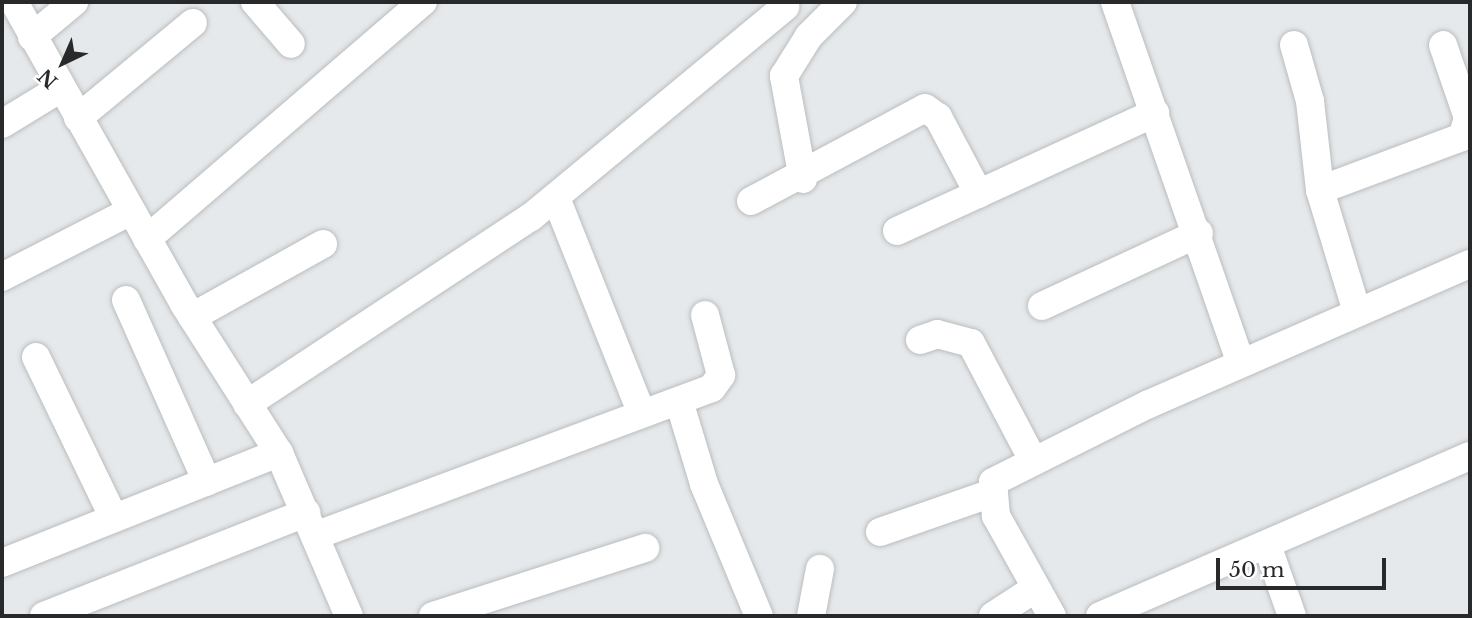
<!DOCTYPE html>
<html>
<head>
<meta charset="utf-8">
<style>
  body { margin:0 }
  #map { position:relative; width:1472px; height:618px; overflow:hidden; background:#e6e9eb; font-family:"Libre Baskerville",serif }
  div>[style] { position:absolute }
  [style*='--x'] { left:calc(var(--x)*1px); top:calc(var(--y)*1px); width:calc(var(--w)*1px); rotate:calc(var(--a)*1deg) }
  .roads { filter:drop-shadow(0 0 2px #babdbf) drop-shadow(0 0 2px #babdbf) }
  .minor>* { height:28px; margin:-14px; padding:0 14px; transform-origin:14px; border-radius:14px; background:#fff }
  span { translate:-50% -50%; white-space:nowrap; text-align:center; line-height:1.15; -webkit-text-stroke:6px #fff; paint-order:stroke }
  .frame { position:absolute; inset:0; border:4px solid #28292a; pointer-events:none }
  .north { position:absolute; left:28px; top:28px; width:70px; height:70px; -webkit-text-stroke:5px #fff; paint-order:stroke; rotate:224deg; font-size:19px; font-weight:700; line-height:28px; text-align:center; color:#28292a }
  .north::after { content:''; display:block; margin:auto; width:24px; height:32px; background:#28292a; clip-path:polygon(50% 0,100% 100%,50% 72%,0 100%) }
  .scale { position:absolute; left:1216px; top:558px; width:170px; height:32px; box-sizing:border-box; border:4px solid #28292a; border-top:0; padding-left:9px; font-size:21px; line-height:24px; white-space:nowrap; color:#28292a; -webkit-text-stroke:5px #fff; paint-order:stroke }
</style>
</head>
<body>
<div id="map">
  <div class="roads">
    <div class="minor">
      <div style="--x:14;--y:2;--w:347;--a:60.6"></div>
      <div style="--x:184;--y:304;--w:177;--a:57.5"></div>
      <div style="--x:279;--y:453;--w:177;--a:66.8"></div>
      <div style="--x:255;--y:2;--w:55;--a:49.4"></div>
      <div style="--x:1115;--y:2;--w:382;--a:70.8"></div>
      <div style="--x:32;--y:37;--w:55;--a:-39.8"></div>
      <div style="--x:1294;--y:45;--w:58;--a:74.1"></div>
      <div style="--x:1310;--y:101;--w:90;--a:83.6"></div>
      <div style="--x:78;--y:118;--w:149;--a:-39.6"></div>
      <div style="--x:2;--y:124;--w:69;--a:-31.4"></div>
      <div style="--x:803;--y:179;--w:105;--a:-100.5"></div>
      <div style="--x:784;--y:76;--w:47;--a:-58"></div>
      <div style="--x:809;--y:36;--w:48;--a:-45"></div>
      <div style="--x:556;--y:198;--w:232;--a:68.3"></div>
      <div style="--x:751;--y:201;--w:197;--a:-28.1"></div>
      <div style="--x:925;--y:108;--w:16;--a:35"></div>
      <div style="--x:938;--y:117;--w:87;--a:62"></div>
      <div style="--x:897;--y:231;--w:284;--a:-24.6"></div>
      <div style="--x:147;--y:239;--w:364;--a:-40.7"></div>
      <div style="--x:2;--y:277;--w:145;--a:-27.1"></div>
      <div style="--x:126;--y:300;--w:199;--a:66"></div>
      <div style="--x:1042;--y:306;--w:173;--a:-24.9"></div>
      <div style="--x:1357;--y:312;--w:127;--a:-106.9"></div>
      <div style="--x:1320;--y:190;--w:152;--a:-20.5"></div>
      <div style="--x:1462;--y:137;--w:20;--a:-72"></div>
      <div style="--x:1468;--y:118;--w:77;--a:-108.9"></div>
      <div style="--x:192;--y:317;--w:150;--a:-29.1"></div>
      <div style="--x:920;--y:340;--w:18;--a:-19"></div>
      <div style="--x:937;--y:334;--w:35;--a:15"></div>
      <div style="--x:971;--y:343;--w:130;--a:62.1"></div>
      <div style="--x:36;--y:357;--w:179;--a:64.2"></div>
      <div style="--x:679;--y:401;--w:87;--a:73.2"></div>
      <div style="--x:704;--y:484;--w:143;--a:67.4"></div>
      <div style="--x:247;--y:404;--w:340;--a:-33.4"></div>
      <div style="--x:531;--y:217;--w:330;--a:-39.6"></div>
      <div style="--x:880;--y:532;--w:115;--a:-19.2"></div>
      <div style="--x:317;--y:535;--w:421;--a:-20.4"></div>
      <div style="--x:712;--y:388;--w:16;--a:-55"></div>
      <div style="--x:721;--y:375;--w:62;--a:-104.9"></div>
      <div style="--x:1267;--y:545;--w:75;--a:70.6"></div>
      <div style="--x:2;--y:563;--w:298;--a:-21.7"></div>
      <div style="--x:44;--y:616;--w:282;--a:-21.5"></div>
      <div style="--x:433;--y:616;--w:223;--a:-17.8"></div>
      <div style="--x:811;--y:616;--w:48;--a:-79.2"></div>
      <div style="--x:993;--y:616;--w:48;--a:-33"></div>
      <div style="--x:1052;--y:616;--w:115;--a:-119.2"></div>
      <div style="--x:996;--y:516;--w:34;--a:-95"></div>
      <div style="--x:993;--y:482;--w:174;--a:-26.6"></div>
      <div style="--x:1149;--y:404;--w:350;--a:-23.6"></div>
      <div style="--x:1100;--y:616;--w:403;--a:-23.4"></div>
    </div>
  </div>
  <div class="frame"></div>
  <div class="north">N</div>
  <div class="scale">50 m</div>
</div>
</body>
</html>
